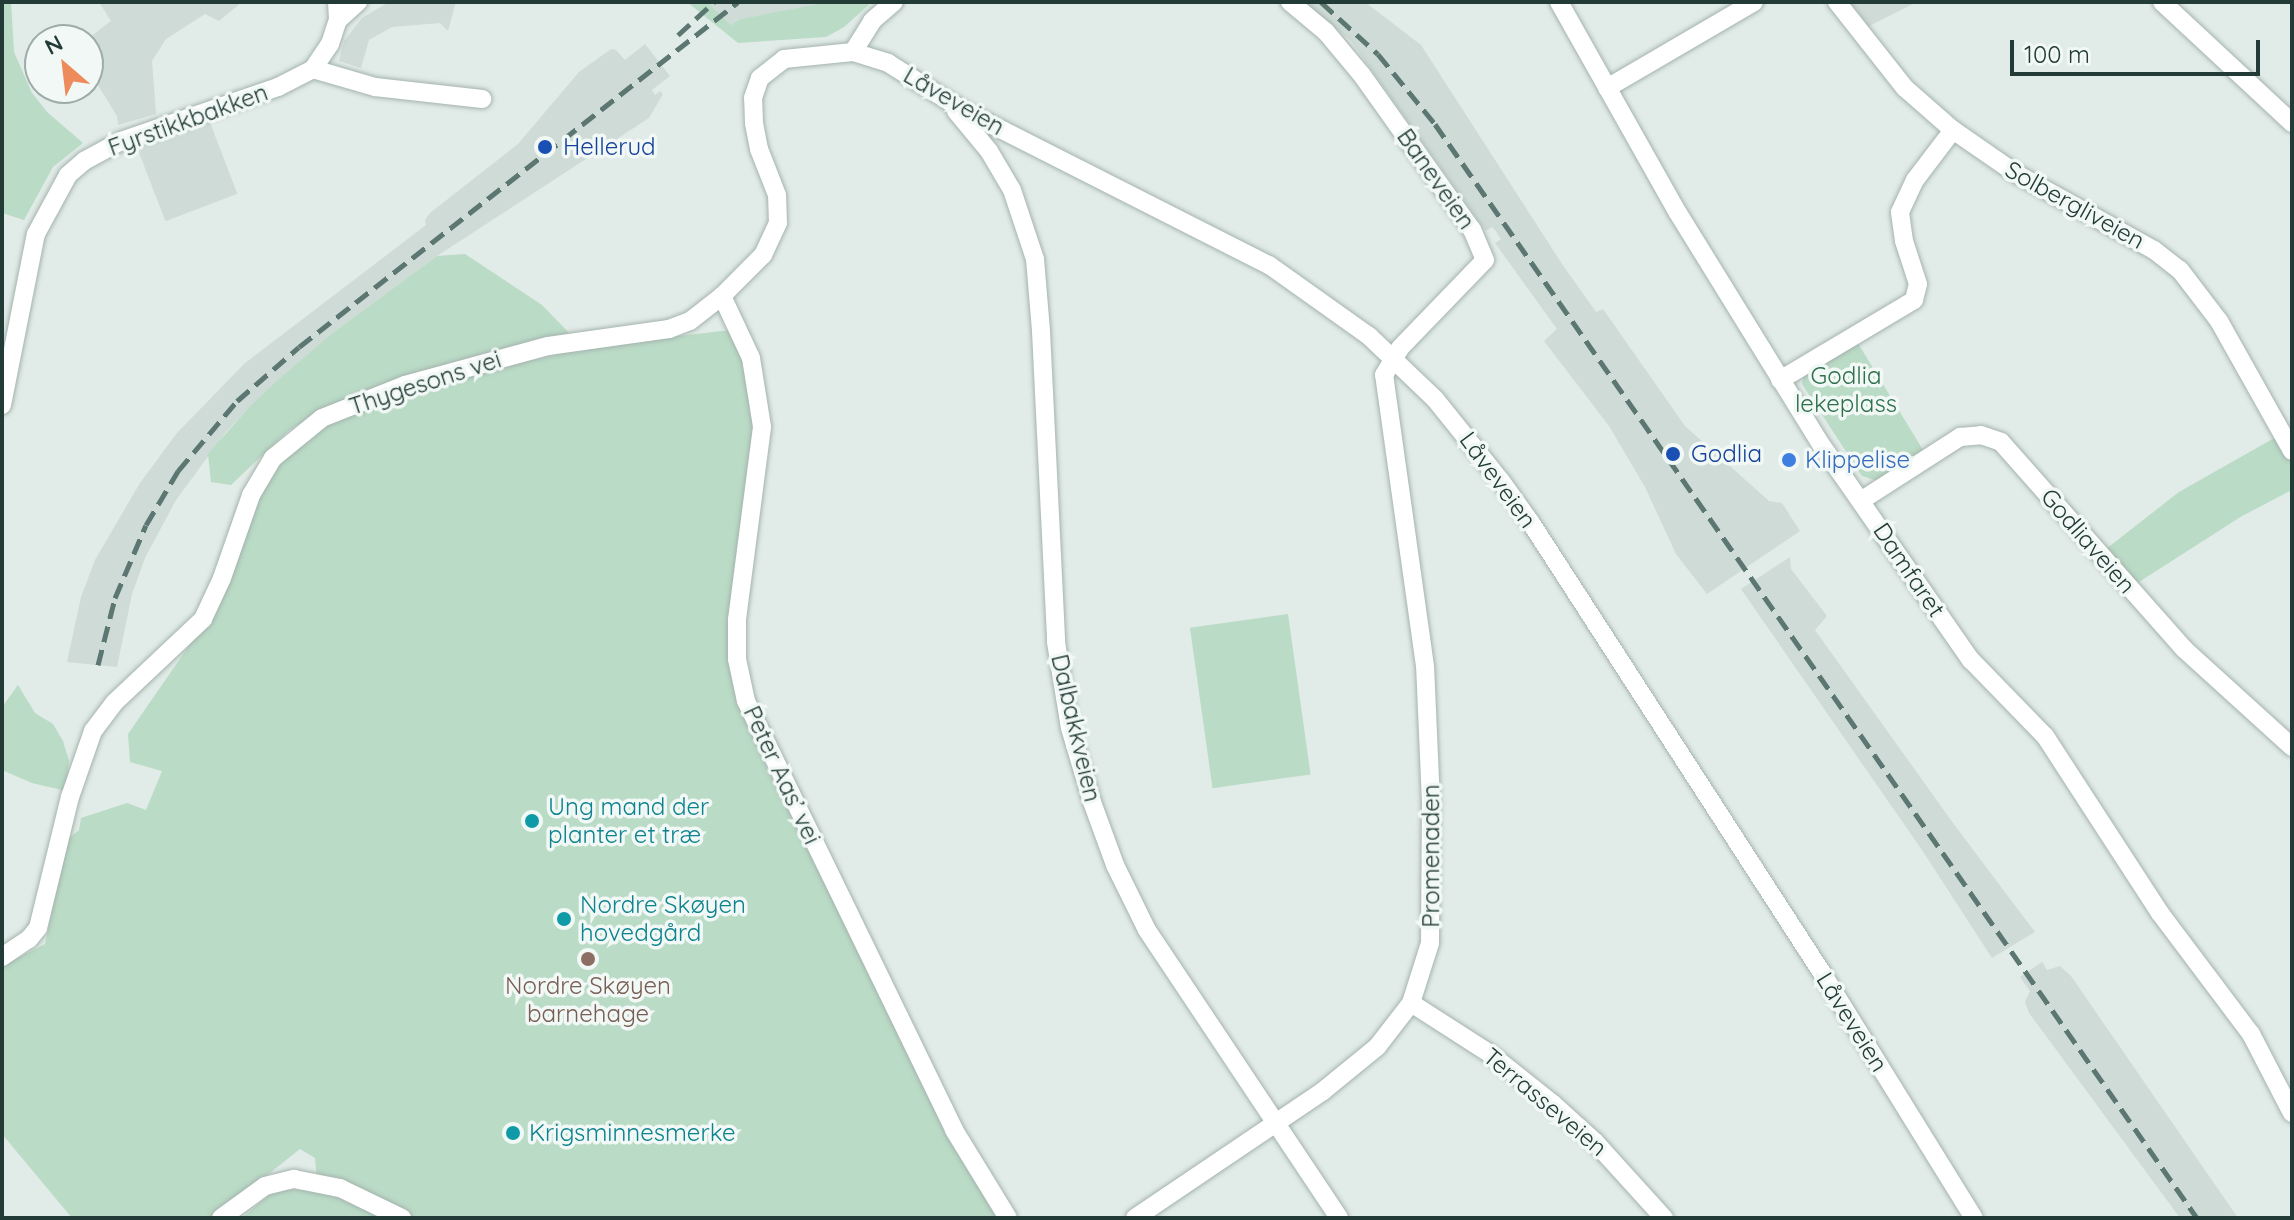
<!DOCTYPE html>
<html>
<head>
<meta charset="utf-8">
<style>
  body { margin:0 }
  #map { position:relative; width:2294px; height:1220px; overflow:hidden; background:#e1ebe7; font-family:Quicksand,sans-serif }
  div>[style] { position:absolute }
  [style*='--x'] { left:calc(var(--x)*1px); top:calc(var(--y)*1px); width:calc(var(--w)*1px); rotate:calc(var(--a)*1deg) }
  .built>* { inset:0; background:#cfdbd6; transform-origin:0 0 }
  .green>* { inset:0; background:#badbc6; transform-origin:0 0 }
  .roads { filter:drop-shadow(0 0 2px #a4b3ae) drop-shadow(0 0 2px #a4b3ae) }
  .minor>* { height:18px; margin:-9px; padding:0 9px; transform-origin:9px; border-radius:9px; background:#fff }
  .rail>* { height:5px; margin-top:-2.5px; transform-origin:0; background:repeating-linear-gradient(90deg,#5c7771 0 16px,transparent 0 24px) }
  .dots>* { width:22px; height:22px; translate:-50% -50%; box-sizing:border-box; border:4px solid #f1f8f5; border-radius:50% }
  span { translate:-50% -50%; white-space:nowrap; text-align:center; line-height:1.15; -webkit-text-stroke:7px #f1f8f5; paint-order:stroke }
  .street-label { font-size:24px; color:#223b36 }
  .transit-label { font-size:24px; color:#164399 }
  .left { translate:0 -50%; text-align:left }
  .park-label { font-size:24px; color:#2e704c }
  .shop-label { font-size:24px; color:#366cbe }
  .culture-label { font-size:24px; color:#0d838f }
  .education-label { font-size:24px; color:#785e54 }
  .frame { position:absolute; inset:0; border:4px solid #223b36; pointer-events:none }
  .north { position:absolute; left:24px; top:24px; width:80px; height:80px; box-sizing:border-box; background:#f1f8f5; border:2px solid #9eaca9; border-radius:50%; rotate:332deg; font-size:22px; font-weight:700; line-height:32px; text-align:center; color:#223b36 }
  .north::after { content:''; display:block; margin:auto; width:28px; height:36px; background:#ed8b5d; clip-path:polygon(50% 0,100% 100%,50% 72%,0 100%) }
  .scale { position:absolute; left:2010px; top:40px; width:250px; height:36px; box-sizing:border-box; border:4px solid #223b36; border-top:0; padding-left:10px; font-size:24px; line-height:28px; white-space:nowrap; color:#223b36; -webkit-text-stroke:6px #f1f8f5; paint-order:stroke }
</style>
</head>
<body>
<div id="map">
  <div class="built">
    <div style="clip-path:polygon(99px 2px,242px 2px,219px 21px,205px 14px,166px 39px,152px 61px,156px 114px,118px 125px,117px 116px,88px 69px,86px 40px,111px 21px)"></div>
    <div style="clip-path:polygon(389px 2px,455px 2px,455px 5px,448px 31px,440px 23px,392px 27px,369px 40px,361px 68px,339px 61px,344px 41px,362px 18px)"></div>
    <div style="clip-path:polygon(707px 2px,835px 2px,740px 19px,731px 25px)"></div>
    <div style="clip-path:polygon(1304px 2px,1365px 2px,1421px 45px,1562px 264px,1596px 312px,1603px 309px,1685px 426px,1769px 501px,1782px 503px,1800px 531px,1707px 594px,1676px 554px,1645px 487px,1609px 426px,1544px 341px,1557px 329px,1495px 243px,1501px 239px,1495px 230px,1492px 227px,1486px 231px,1351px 41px)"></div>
    <div style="clip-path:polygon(1850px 2px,1917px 2px,1869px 26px)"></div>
    <div style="clip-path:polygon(645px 44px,670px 76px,652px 90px,655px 95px,660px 91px,663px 94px,649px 118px,437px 256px,330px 335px,249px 407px,226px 432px,176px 500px,145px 558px,132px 594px,117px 667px,67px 662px,81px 597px,95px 560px,140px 483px,177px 433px,244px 364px,426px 225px,425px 220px,430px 213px,518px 144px,579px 72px,611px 49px,616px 50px,625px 60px)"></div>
    <div style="left:209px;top:120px;width:79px;height:77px;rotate:69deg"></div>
    <div style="clip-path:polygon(1790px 557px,1791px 569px,1827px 616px,1815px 630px,1953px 823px,2035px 932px,1992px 958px,1924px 853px,1741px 589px)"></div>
    <div style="clip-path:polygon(2042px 962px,2047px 970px,2060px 966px,2071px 976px,2238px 1218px,2180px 1218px,2029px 1013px,2025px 1002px,2030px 991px,2020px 977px)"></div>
  </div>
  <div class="green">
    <div style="clip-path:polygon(2px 2px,11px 2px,14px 52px,32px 93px,47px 112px,83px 143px,53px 167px,24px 220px,2px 213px)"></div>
    <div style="clip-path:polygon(687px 2px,707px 2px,731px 25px,740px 19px,830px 2px,872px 2px,844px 27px,826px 37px,738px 43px)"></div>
    <div style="clip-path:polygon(465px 254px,542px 305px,572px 336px,317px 413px,288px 431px,231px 485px,211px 482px,208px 454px,249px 407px,277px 381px,330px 335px,437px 256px)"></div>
    <div style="clip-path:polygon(731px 330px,744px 364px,755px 436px,739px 699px,760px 754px,869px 973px,998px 1218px,242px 1218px,269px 1195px,282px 1189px,318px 1191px,315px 1158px,300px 1149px,213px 1218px,72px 1218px,2px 1134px,2px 966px,45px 944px,67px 840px,79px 830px,81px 818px,127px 803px,146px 810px,162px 771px,130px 762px,128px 734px,211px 614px,250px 512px,271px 473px,323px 424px,389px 399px,468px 375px,599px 345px)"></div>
    <div style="clip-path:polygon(1856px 340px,1923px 450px,1878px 481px,1862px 476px,1802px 384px,1804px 375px)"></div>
    <div style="clip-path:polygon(2292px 428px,2292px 490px,2242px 516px,2128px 589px,2097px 556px,2179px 492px)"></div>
    <div style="left:1288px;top:614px;width:162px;height:99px;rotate:82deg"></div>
    <div style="clip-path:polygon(18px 685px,35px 713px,53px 724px,63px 741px,69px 761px,66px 791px,32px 783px,2px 770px,2px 707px)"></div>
  </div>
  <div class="roads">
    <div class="minor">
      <div style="--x:1559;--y:2;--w:242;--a:60.6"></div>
      <div style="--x:1678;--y:213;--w:274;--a:58.3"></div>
      <div style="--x:1822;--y:446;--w:261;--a:55.2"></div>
      <div style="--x:1971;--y:660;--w:106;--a:45.8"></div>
      <div style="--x:2045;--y:736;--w:211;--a:57"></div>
      <div style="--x:2160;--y:913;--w:151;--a:53.1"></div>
      <div style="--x:2251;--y:1034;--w:89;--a:62.6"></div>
      <div style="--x:1837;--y:2;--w:110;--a:51.7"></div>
      <div style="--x:1905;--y:88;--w:64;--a:41.2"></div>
      <div style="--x:1953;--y:130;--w:75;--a:34.7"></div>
      <div style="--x:2015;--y:173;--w:159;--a:29"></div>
      <div style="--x:2154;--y:250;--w:33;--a:38"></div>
      <div style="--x:2180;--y:270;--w:64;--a:52.6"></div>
      <div style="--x:2219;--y:321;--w:149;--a:60.7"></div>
      <div style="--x:2162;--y:2;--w:178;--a:42.9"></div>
      <div style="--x:338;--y:20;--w:27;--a:-42"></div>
      <div style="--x:853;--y:52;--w:36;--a:-58"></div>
      <div style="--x:872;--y:21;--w:29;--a:-41"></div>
      <div style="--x:313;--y:69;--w:65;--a:16.2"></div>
      <div style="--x:375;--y:87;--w:108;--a:6.4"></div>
      <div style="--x:1607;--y:88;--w:170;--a:-30.3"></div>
      <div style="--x:956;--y:111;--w:52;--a:50.5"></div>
      <div style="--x:989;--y:151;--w:45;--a:59.5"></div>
      <div style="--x:1012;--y:190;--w:73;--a:71.6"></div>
      <div style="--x:1035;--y:259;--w:72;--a:85.2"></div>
      <div style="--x:1041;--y:331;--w:311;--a:87.2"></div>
      <div style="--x:1056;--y:642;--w:87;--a:80.8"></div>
      <div style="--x:1070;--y:728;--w:77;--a:73.4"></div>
      <div style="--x:1092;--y:802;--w:67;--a:69.9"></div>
      <div style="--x:1115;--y:865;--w:72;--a:63.8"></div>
      <div style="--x:1147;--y:930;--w:346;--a:56.3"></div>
      <div style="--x:722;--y:296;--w:68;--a:64.9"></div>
      <div style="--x:751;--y:358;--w:70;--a:80.9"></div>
      <div style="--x:762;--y:427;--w:195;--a:97.4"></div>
      <div style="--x:737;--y:620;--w:39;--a:90"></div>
      <div style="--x:737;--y:659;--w:43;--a:77.9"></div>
      <div style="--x:746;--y:701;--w:477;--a:64.1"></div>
      <div style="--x:954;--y:1130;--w:103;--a:58.5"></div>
      <div style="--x:1780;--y:380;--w:156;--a:-30.8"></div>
      <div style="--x:1914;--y:300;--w:16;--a:-76"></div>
      <div style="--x:1918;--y:284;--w:45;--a:-108"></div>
      <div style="--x:1904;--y:241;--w:29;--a:-98"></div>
      <div style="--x:1900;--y:212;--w:35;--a:-65"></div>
      <div style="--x:1915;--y:180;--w:63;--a:-52.8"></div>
      <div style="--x:2;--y:405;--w:174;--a:-78.8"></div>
      <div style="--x:36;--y:234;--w:67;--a:-61.5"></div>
      <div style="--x:68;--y:175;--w:21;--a:-41"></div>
      <div style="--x:84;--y:161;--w:42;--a:-28.4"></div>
      <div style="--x:121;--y:141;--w:166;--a:-19"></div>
      <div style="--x:278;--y:87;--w:39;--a:-27"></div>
      <div style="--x:313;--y:69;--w:30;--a:-56"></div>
      <div style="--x:330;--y:44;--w:25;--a:-72"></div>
      <div style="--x:338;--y:20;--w:18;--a:-93"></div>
      <div style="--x:1862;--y:500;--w:117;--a:-32.7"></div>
      <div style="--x:1960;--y:437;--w:21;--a:-5"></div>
      <div style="--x:1981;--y:435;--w:21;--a:19"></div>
      <div style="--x:2001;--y:442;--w:276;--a:48.5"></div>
      <div style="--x:2184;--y:649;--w:146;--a:42.2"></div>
      <div style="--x:2;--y:957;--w:32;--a:-34"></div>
      <div style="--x:29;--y:939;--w:14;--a:-51"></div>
      <div style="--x:38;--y:928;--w:135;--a:-76.3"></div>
      <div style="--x:70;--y:797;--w:70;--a:-70.8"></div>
      <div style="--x:93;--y:731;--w:36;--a:-53"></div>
      <div style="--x:115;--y:702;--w:121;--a:-43.3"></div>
      <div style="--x:203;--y:619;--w:45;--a:-65.1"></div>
      <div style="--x:222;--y:578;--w:88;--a:-70.7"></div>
      <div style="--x:251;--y:495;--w:43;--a:-59.3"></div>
      <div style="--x:273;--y:458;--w:63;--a:-39.2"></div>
      <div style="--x:322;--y:418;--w:89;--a:-21.7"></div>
      <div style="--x:405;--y:385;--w:148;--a:-15.3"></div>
      <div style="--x:548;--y:346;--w:122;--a:-8"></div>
      <div style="--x:669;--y:329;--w:22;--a:-21"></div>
      <div style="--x:690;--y:321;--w:41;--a:-38"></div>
      <div style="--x:722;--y:296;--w:58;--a:-45"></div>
      <div style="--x:763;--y:255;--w:35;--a:-65"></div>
      <div style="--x:778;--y:223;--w:28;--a:-92"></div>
      <div style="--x:777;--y:195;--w:49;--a:-111.4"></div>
      <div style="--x:759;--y:149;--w:26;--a:-101"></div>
      <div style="--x:754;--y:123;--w:25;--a:-92"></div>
      <div style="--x:753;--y:98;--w:21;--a:-71"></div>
      <div style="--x:760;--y:78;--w:31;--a:-38"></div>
      <div style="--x:784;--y:59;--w:69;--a:-5.8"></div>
      <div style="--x:853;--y:52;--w:37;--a:17"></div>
      <div style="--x:888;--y:63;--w:89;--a:32.1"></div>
      <div style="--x:963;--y:110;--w:343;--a:26.9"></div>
      <div style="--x:1269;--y:265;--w:123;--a:35.4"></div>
      <div style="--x:1369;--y:336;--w:91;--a:43.7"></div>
      <div style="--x:1435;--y:399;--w:105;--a:51.2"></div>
      <div style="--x:1501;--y:481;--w:52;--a:54.5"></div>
      <div style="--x:1531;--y:523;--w:536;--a:57.11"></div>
      <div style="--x:1822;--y:973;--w:288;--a:58.2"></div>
      <div style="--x:1411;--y:1003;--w:93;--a:32.7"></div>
      <div style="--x:1489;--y:1053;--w:82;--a:38.6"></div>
      <div style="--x:1553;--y:1104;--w:57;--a:42.1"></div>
      <div style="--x:1595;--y:1142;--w:103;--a:47.8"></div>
      <div style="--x:221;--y:1218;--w:54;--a:-36"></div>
      <div style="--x:265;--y:1186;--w:30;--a:-14"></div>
      <div style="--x:294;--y:1179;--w:47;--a:11.1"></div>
      <div style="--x:340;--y:1188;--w:69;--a:25.8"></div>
      <div style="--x:1135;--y:1218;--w:227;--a:-34"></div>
      <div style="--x:1323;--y:1091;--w:70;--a:-39.2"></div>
      <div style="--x:1377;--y:1047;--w:56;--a:-52.3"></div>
      <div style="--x:1411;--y:1003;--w:63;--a:-72.4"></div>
      <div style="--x:1430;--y:943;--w:141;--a:-89.6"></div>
      <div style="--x:1431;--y:802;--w:136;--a:-92.5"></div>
      <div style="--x:1425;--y:666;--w:294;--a:-98"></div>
      <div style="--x:1384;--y:375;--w:31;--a:-59"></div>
      <div style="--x:1400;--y:348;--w:122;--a:-46"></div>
      <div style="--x:1485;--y:260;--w:33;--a:-113"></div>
      <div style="--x:1472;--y:230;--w:191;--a:-125.4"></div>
      <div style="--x:1361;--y:74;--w:55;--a:-129.8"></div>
      <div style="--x:1326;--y:32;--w:47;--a:-140.2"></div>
    </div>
  </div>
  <div class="rail">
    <div style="--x:1321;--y:2;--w:77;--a:42.4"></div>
    <div style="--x:1378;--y:54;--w:90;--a:50.8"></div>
    <div style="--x:1435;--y:124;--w:1333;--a:55.14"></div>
    <div style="--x:678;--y:35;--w:49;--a:-42.5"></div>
    <div style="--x:98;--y:665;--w:69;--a:-75.8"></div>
    <div style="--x:115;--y:598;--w:79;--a:-67"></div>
    <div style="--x:146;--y:525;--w:63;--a:-59.3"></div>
    <div style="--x:178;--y:471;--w:92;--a:-49.9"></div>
    <div style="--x:237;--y:401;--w:82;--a:-41.1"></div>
    <div style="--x:299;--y:347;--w:558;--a:-38.16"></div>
  </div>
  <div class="dots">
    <div style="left:545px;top:147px;background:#1a4fb4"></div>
    <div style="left:1673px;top:454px;background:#1a4fb4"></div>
    <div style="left:1789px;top:460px;background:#3f7fe0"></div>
    <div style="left:532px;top:821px;background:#0f9aa8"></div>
    <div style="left:564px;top:919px;background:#0f9aa8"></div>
    <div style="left:588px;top:959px;background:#8d6e63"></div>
    <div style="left:513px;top:1133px;background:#0f9aa8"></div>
  </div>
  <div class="street-label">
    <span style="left:954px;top:101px;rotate:30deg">Låveveien</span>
    <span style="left:188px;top:120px;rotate:-20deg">Fyrstikkbakken</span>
    <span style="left:1436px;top:179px;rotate:55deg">Baneveien</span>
    <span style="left:2075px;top:205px;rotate:29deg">Solbergliveien</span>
    <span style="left:425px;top:383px;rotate:-18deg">Thygesons vei</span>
    <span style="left:1498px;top:480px;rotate:54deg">Låveveien</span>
    <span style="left:2088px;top:541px;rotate:49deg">Godliaveien</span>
    <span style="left:1909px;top:570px;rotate:56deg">Damfaret</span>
    <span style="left:1076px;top:728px;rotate:77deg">Dalbakkveien</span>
    <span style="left:782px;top:775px;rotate:65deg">Peter Aas’ vei</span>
    <span style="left:1431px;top:856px;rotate:-90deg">Promenaden</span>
    <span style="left:1852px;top:1022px;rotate:58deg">Låveveien</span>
    <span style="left:1545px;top:1102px;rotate:40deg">Terrasseveien</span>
  </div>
  <div class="transit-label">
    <span class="left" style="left:563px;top:147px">Hellerud</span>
    <span class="left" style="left:1691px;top:454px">Godlia</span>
  </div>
  <div class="park-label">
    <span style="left:1846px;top:390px">Godlia<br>lekeplass</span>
  </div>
  <div class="shop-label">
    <span class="left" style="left:1805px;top:460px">Klippelise</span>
  </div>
  <div class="culture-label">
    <span class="left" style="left:548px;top:821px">Ung mand der<br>planter et træ</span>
    <span class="left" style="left:580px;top:919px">Nordre Skøyen<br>hovedgård</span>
    <span class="left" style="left:529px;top:1133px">Krigsminnesmerke</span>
  </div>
  <div class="education-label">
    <span style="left:588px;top:1000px">Nordre Skøyen<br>barnehage</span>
  </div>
  <div class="frame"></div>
  <div class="north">N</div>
  <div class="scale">100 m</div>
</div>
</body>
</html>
